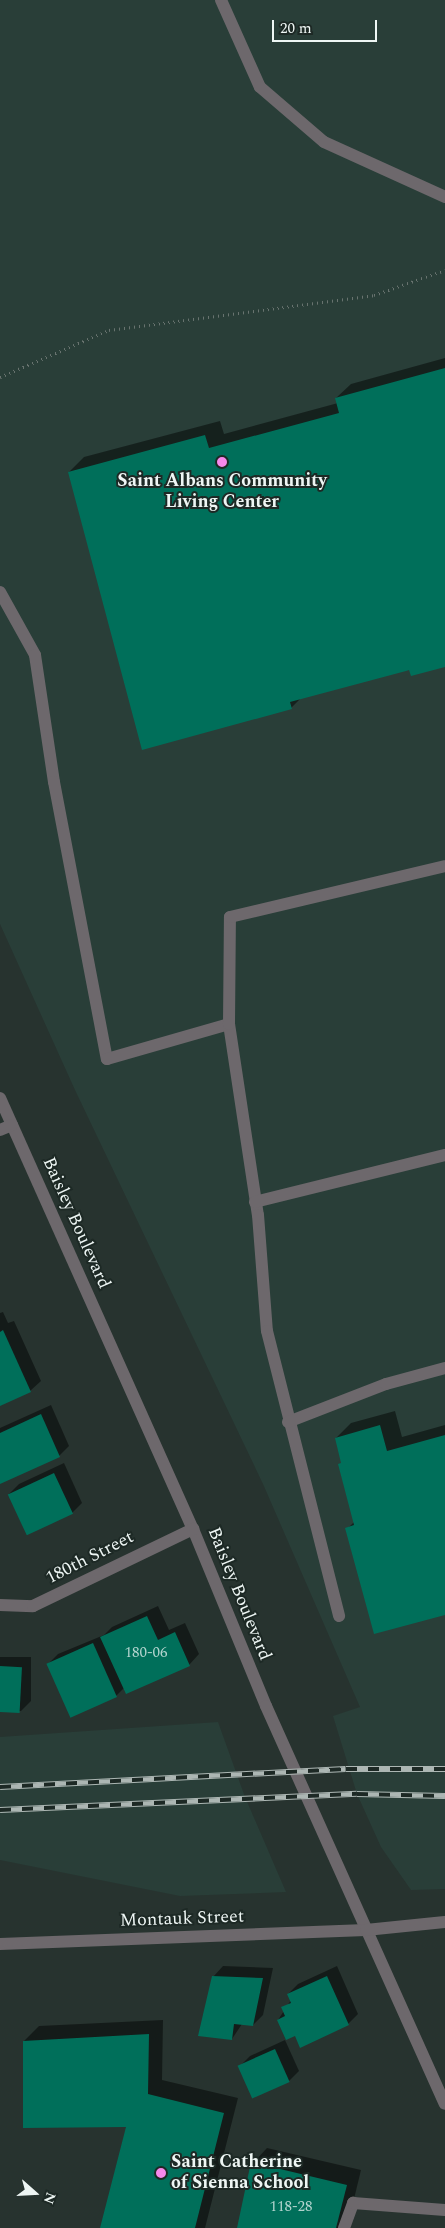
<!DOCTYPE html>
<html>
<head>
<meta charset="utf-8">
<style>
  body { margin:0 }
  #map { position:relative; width:445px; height:2228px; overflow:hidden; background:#27332f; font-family:Spectral,serif }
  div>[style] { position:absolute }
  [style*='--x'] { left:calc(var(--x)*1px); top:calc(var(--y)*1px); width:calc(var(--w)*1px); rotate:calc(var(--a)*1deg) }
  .built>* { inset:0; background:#293e38 }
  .shadow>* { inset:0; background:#0007 }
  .building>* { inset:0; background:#006f5a; transform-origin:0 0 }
  .path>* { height:3px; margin-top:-1.5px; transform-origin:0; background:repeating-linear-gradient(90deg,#68736f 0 1px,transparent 0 5px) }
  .minor>* { height:12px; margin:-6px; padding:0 6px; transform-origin:6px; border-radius:6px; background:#6d686c }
  .rail>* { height:5.5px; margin-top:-2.75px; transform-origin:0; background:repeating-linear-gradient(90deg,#1d2925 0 11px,#acb6b3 0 22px); box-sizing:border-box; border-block:1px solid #acb6b3 }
  .dots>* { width:14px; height:14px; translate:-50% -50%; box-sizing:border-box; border:2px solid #1d2925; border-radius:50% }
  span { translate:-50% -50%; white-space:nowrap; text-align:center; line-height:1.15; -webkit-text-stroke:4px #1d2925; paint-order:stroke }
  .number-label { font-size:15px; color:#b2d4ce }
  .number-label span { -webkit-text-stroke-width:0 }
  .poi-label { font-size:18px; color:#eef6f4; font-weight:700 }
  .left { translate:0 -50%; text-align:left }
  .street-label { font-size:18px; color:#eef6f4 }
  .north { position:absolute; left:10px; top:2168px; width:50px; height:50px; -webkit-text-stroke:4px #1d2925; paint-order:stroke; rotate:109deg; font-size:14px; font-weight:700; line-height:20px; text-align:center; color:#eef6f4 }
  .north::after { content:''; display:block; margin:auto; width:18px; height:22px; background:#eef6f4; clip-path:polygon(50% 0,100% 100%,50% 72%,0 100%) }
  .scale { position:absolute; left:272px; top:20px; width:105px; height:22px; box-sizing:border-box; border:2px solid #eef6f4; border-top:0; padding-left:6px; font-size:15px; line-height:18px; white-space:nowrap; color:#eef6f4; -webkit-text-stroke:4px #1d2925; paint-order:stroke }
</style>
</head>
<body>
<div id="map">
  <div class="built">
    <div style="clip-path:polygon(0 0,445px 0,445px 1889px,411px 1890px,381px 1847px,357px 1794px,333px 1716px,360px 1707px,263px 1484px,75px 1090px,0 924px)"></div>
    <div style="clip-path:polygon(218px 1722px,245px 1797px,286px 1892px,180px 1896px,0 1860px,0 1737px)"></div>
  </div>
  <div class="shadow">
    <div style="clip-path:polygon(445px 358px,445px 666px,410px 669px,301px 698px,291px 708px,69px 472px,84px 457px,220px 421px,224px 434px,338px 403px,336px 398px,351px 384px)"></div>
    <div style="clip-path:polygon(3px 1312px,8px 1323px,14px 1321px,41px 1381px,30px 1391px,0 1405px,0 1313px)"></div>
    <div style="clip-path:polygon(51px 1405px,69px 1446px,59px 1456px,0 1483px,0 1428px)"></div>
    <div style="clip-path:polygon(395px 1411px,402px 1437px,445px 1425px,445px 1614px,347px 1529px,355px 1521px,336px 1438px,351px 1423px)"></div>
    <div style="clip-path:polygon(64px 1463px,82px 1503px,72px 1513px,9px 1494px,19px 1484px)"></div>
    <div style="clip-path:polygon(158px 1606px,169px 1630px,185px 1623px,199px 1654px,189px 1665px,124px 1688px,116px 1696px,48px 1664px,58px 1654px,104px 1635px,112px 1627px)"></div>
    <div style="clip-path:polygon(0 1657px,31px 1657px,31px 1701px,21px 1711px,0 1711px)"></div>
    <div style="clip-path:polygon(223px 1966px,273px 1968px,263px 2015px,253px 2025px,242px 2024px,232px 2039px,213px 1977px)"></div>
    <div style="clip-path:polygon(337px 1966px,358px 2014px,348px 2024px,296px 2034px,278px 2020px,291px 2000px,288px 1994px,298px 1984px)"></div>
    <div style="clip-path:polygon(163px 2020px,162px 2080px,238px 2098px,205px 2228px,102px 2228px,127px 2126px,24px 2041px,39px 2026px)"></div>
    <div style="clip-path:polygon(285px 2040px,299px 2071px,289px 2081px,240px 2066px,250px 2056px)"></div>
    <div style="clip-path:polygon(267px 2148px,361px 2170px,347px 2228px,238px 2228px,253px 2163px)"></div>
  </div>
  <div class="building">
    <div style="clip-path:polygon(445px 368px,445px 667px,411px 676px,409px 670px,406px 671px,290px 702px,292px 709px,142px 750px,68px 472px,205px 435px,209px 448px,339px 413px,335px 398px)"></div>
    <div style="clip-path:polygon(3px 1330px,31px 1392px,0 1406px,0 1332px)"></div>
    <div style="clip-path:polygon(41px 1414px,60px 1457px,0 1484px,0 1433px)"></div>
    <div style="clip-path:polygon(380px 1425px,387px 1451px,445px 1435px,445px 1615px,374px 1634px,345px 1528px,354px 1525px,338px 1464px,341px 1463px,335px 1438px)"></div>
    <div style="left:54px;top:1473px;width:45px;height:51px;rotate:65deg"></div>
    <div style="clip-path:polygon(147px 1616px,158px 1640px,175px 1632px,190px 1666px,126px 1694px,100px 1637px)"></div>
    <div style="left:93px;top:1643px;width:59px;height:51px;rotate:66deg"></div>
    <div style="left:0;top:1666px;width:22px;height:46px;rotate:3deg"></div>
    <div style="clip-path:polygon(212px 1976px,263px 1978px,253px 2026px,234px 2024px,232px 2040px,198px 2036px)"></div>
    <div style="clip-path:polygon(327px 1976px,349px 2025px,300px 2048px,295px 2036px,286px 2040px,277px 2020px,285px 2016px,281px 2007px,291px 2003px,287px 1994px)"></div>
    <div style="clip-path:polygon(149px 2034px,148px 2094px,224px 2113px,195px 2228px,100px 2228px,126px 2127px,23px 2128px,23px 2041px)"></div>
    <div style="left:275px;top:2049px;width:36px;height:41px;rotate:66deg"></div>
    <div style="clip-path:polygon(251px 2162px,347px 2185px,336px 2228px,237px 2228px)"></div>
  </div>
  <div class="path">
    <div style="--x:0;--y:377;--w:119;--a:-23.3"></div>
    <div style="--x:109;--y:330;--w:267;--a:-7.5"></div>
    <div style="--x:374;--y:295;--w:75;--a:-19.4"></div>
  </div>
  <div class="minor">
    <div style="--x:221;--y:0;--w:95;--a:65.9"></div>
    <div style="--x:260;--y:87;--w:84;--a:40.7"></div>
    <div style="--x:324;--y:142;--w:133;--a:24.4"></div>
    <div style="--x:0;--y:592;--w:72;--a:60.9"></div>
    <div style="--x:35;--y:655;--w:128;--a:81.5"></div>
    <div style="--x:54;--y:782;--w:282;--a:79.2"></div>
    <div style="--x:107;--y:1059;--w:127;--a:-16"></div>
    <div style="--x:229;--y:1024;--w:193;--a:81.4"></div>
    <div style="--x:258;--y:1215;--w:116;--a:85.6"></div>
    <div style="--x:267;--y:1331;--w:294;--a:75.8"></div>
    <div style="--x:229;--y:1024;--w:107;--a:-89.5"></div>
    <div style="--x:230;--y:917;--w:221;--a:-13.3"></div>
    <div style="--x:0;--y:1098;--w:472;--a:65.9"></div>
    <div style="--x:193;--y:1529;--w:191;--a:67.6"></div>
    <div style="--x:266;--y:1706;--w:436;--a:65.8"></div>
    <div style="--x:0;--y:1130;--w:13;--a:-23"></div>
    <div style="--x:255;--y:1202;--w:196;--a:-13.9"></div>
    <div style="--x:288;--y:1422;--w:105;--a:-21.2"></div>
    <div style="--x:386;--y:1384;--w:61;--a:-15.2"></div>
    <div style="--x:0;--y:1605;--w:33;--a:2"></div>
    <div style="--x:33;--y:1606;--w:178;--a:-25.7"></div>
    <div style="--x:0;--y:1944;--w:366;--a:-2.2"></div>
    <div style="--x:366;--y:1930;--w:79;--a:-5.8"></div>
    <div style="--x:344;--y:2228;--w:27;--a:-70"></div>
    <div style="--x:353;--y:2203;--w:92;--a:4.4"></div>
  </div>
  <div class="rail">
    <div style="--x:0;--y:1787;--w:346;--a:-3"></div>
    <div style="--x:346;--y:1769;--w:99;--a:0"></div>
    <div style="--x:0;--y:1810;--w:357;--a:-2.6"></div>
    <div style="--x:357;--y:1794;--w:88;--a:1.3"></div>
  </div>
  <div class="dots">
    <div style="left:222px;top:462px;background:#f788eb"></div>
    <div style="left:161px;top:2173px;background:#f788eb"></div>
  </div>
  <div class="number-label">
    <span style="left:146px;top:1653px">180-06</span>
    <span style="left:291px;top:2207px">118-28</span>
  </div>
  <div class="poi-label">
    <span style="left:222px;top:492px">Saint Albans Community<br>Living Center</span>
    <span class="left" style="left:171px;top:2173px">Saint Catherine<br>of Sienna School</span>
  </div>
  <div class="street-label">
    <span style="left:76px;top:1223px;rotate:66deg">Baisley Boulevard</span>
    <span style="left:90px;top:1558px;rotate:-27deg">180th Street</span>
    <span style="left:239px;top:1594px;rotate:68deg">Baisley Boulevard</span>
    <span style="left:182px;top:1919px;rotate:-2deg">Montauk Street</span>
  </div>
  <div class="north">N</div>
  <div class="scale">20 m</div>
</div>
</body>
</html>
